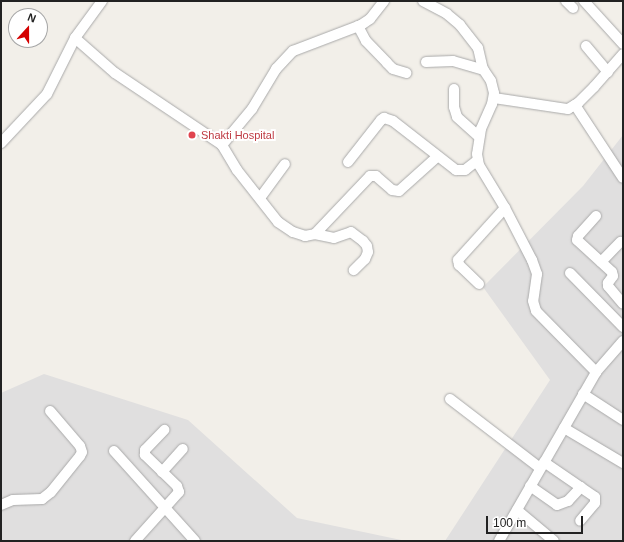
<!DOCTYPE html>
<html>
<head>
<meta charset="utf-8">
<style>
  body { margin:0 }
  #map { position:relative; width:624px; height:542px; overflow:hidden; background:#f2efe9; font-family:Helvetica,sans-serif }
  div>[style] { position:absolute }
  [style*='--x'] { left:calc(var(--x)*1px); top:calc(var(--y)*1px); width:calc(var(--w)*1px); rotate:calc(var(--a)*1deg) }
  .residential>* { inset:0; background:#e0dfdf }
  .roads { filter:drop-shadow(0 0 1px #a9a9a9) drop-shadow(0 0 1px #a9a9a9) }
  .minor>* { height:10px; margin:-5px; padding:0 5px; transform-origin:5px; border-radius:5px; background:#fff }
  .dots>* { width:11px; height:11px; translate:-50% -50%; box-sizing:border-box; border:2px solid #fff; border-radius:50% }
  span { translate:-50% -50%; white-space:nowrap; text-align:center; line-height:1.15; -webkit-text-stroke:4px #fff; paint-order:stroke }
  .health-label { font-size:11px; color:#be3a42 }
  .left { translate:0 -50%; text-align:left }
  .frame { position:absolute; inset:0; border:2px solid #222; pointer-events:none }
  .north { position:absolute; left:8px; top:8px; width:40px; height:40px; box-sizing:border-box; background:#fff; border:1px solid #a7a7a7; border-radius:50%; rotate:21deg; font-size:11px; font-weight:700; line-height:16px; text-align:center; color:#222 }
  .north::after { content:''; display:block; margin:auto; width:14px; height:18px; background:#d40000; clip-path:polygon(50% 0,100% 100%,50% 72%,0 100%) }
  .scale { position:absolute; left:486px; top:516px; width:97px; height:18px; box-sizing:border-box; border:2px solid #222; border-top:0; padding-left:5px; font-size:12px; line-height:14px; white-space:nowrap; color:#222; -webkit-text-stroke:3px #fff; paint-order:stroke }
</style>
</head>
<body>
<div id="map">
  <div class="residential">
    <div style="clip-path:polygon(623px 135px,623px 541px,445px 541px,550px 380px,483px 287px,583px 186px)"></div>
    <div style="clip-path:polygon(44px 374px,188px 420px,297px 518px,406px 541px,1px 541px,1px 393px)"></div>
  </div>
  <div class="roads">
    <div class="minor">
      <div style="--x:423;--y:1;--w:27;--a:28"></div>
      <div style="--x:447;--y:14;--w:17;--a:40"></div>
      <div style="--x:460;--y:25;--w:29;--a:52"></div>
      <div style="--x:478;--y:48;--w:22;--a:77"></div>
      <div style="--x:483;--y:69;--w:14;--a:56"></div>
      <div style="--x:491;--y:81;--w:12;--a:76"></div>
      <div style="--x:494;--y:93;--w:11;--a:100"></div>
      <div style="--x:492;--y:104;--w:27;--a:114"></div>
      <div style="--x:481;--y:129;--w:25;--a:99"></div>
      <div style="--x:477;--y:154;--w:11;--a:80"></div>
      <div style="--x:479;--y:165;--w:50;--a:58.8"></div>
      <div style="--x:505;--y:208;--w:59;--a:62.6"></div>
      <div style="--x:532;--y:260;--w:15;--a:70"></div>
      <div style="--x:537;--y:274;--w:27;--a:98"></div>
      <div style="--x:533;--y:301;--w:10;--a:73"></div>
      <div style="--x:536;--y:311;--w:86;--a:45.5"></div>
      <div style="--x:566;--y:1;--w:10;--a:45"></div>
      <div style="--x:584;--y:1;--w:58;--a:47.8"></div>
      <div style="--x:358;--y:26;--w:17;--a:62"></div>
      <div style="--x:366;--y:41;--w:30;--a:46"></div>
      <div style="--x:387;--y:63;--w:8;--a:45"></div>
      <div style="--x:393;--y:69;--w:14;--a:17"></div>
      <div style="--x:75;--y:38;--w:53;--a:41.2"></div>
      <div style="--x:115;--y:73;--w:129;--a:33.9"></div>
      <div style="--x:222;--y:145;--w:29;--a:59"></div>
      <div style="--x:237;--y:170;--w:66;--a:51.7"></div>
      <div style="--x:278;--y:222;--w:18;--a:34"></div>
      <div style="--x:293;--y:232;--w:13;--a:18"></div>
      <div style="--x:305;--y:236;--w:10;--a:-11"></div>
      <div style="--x:315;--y:234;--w:80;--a:-46.5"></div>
      <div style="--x:370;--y:176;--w:6;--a:0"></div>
      <div style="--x:376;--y:176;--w:21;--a:41"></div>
      <div style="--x:392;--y:190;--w:7;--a:8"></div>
      <div style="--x:399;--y:191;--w:52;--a:-41.9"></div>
      <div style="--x:586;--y:46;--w:34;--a:50"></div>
      <div style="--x:426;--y:62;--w:27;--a:-2"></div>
      <div style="--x:453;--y:61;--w:32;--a:16"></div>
      <div style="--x:454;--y:89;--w:18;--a:90"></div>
      <div style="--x:454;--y:107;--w:10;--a:73"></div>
      <div style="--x:457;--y:117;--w:30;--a:42"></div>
      <div style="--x:494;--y:98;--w:75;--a:8.5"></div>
      <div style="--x:568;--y:109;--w:12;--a:-31"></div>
      <div style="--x:578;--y:103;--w:23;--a:-45"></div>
      <div style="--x:594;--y:87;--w:44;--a:-48.7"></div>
      <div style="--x:575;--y:105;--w:87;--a:56.7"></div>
      <div style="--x:1;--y:143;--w:67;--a:-46.8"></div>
      <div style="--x:47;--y:94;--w:63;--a:-63.4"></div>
      <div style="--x:75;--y:38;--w:46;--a:-53.9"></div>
      <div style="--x:222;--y:145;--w:47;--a:-50.2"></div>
      <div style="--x:252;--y:109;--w:47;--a:-59"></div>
      <div style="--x:276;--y:69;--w:25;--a:-47"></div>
      <div style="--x:293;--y:51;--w:73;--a:-20.9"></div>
      <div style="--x:361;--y:25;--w:11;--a:-34"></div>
      <div style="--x:370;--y:19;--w:23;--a:-52"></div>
      <div style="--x:348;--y:162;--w:53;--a:-51.8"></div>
      <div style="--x:381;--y:120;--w:4;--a:-34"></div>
      <div style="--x:384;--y:118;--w:9;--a:18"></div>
      <div style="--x:393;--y:121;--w:80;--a:37.9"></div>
      <div style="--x:456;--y:170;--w:9;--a:0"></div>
      <div style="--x:465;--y:170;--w:16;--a:-38"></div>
      <div style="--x:260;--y:198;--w:42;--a:-53.7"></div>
      <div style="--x:596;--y:216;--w:27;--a:132"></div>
      <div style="--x:578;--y:236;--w:4;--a:104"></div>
      <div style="--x:577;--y:240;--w:47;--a:42.4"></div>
      <div style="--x:612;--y:272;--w:4;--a:76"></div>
      <div style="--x:613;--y:276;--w:9;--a:126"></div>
      <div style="--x:608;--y:283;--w:3;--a:90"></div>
      <div style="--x:608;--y:286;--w:23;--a:50"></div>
      <div style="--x:315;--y:234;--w:19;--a:12"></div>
      <div style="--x:334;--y:238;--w:18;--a:-19"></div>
      <div style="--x:351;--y:232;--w:15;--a:37"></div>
      <div style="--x:363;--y:241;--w:6;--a:51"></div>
      <div style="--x:367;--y:246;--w:6;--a:81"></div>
      <div style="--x:368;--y:252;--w:8;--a:113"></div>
      <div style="--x:365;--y:259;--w:16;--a:135"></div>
      <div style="--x:601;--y:262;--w:28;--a:-46"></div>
      <div style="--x:570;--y:273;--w:76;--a:45.5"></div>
      <div style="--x:479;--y:284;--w:28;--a:-136"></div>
      <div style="--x:459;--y:265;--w:5;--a:-101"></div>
      <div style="--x:458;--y:260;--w:70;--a:-47.9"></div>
      <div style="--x:583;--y:394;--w:48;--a:33"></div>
      <div style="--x:450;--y:399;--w:113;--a:37.5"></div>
      <div style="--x:564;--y:428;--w:69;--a:30.7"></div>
      <div style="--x:114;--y:451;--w:121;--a:48"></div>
      <div style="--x:544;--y:462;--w:62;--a:34.5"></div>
      <div style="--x:595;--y:497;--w:6;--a:90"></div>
      <div style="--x:595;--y:503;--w:23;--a:130"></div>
      <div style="--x:162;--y:472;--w:31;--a:-48"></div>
      <div style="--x:530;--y:486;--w:33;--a:35"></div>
      <div style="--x:557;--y:505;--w:12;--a:-20"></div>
      <div style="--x:568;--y:501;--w:19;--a:-47"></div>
      <div style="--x:1;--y:505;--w:13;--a:-23"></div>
      <div style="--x:13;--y:500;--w:29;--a:-2"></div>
      <div style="--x:42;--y:499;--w:11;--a:-38"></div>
      <div style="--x:51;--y:492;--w:46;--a:-51.1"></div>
      <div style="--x:80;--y:456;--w:4;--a:-63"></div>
      <div style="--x:82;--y:452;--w:6;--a:-108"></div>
      <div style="--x:80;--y:446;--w:46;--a:-130.6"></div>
      <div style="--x:517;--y:510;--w:48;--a:40"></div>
      <div style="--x:135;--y:541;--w:66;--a:-48.1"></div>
      <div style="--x:179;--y:492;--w:6;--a:-108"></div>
      <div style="--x:177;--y:486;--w:45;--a:-135.9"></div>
      <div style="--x:145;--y:455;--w:5;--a:-90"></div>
      <div style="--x:145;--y:450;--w:28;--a:-46"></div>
      <div style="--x:499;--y:541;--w:195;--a:-60.1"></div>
      <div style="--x:596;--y:372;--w:41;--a:-48.9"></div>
    </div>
  </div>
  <div class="dots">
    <div style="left:192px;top:135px;background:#e0444e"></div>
  </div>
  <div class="health-label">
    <span class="left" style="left:201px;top:135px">Shakti Hospital</span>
  </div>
  <div class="frame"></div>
  <div class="north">N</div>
  <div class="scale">100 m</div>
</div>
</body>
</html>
